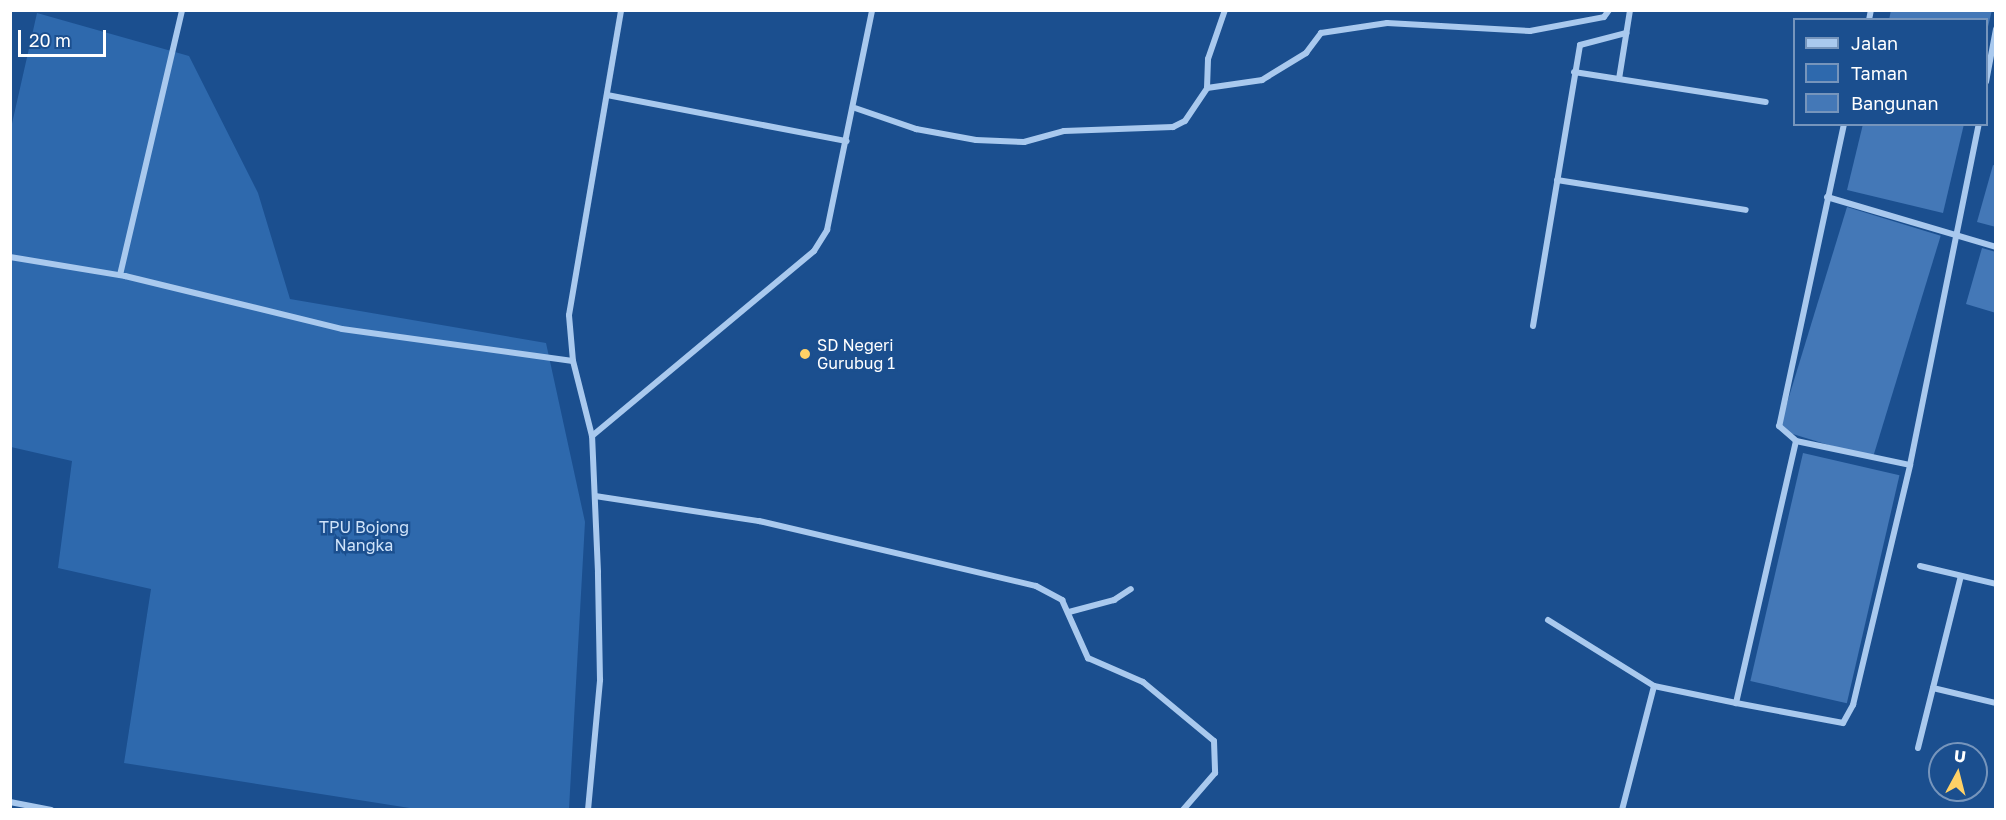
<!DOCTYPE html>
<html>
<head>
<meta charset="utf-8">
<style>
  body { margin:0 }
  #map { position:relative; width:2006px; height:820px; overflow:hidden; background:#1b4f8f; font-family:"Golos Text",sans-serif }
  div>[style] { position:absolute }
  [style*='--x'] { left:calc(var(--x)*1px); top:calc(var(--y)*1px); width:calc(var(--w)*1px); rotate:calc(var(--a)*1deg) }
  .green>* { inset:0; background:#2e69ad }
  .building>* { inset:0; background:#4478b7; transform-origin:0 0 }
  .street>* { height:6px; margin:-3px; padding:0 3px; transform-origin:3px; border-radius:3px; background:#a9c9ee }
  .dots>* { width:16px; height:16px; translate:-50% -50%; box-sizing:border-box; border:3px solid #1b4f8f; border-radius:50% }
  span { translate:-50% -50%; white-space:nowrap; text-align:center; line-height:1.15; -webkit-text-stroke:5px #1b4f8f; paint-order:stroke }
  .poi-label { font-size:16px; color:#fff }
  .left { translate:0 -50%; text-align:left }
  .park-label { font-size:16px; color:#cfe3fa }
  .frame { position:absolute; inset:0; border:12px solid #fff; pointer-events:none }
  .legend { position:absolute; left:1793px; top:18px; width:195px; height:108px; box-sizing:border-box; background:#1b4f8f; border:2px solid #7695bc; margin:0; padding:8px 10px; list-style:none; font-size:18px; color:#fff }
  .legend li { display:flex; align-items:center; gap:12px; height:30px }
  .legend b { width:30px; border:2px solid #7695bc }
  .north { position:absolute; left:1928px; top:742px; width:60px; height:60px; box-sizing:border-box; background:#1b4f8f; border:2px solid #7695bc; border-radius:50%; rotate:7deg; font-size:16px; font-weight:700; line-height:24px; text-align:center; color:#fff }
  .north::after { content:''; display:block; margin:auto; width:21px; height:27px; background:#ffd166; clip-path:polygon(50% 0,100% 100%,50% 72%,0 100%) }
  .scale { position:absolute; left:18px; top:30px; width:88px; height:27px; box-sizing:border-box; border:3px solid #fff; border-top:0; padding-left:8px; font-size:18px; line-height:21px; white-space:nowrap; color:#fff; -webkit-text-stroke:4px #1b4f8f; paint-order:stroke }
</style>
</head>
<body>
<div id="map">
  <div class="green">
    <div style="clip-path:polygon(37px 13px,189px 56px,258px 193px,290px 299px,546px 343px,585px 522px,569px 809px,416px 809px,124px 763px,151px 589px,58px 568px,72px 461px,11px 447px,11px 128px)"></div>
  </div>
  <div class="building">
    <div style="clip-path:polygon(1891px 10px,1992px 10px,1987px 31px,1986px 20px,1889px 20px)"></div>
    <div style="clip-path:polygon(1863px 124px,1964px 124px,1943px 213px,1847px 190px)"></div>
    <div style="clip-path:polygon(1993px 165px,1996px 166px,1996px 227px,1977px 222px)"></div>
    <div style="left:1847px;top:207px;width:98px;height:233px;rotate:17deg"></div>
    <div style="clip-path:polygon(1982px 248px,1996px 252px,1996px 313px,1966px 304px)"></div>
    <div style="left:1803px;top:453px;width:99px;height:234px;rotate:13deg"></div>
  </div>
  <div class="street">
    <div style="--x:1869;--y:20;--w:10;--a:-79"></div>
    <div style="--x:1574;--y:72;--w:194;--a:8.9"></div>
    <div style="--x:1619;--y:79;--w:70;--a:-80.9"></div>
    <div style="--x:1986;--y:82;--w:54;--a:-79.3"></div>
    <div style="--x:1207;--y:88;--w:29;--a:-88"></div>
    <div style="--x:1208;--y:59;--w:52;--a:-70.9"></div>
    <div style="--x:607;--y:95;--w:244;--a:10.9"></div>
    <div style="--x:855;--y:108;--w:65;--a:19"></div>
    <div style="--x:916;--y:129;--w:61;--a:10.4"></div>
    <div style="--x:976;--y:140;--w:48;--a:2.4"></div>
    <div style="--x:1024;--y:142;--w:41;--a:-15.4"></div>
    <div style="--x:1064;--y:131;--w:109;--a:-2.1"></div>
    <div style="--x:1173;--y:127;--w:13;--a:-27"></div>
    <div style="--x:1185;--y:121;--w:40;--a:-56"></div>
    <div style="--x:1207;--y:88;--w:56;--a:-8.3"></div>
    <div style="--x:1262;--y:80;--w:52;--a:-31.5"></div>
    <div style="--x:1306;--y:53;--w:25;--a:-53"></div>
    <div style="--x:1321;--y:33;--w:67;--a:-8.6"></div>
    <div style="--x:1387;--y:23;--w:143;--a:3.2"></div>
    <div style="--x:1530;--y:31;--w:75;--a:-10.7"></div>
    <div style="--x:1604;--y:17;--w:9;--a:-54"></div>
    <div style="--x:1844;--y:124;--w:309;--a:102.1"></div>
    <div style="--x:1779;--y:426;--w:23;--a:41"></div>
    <div style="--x:1796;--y:441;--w:116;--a:11.9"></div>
    <div style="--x:1557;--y:180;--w:191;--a:9"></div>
    <div style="--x:1827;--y:197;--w:176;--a:16.5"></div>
    <div style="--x:10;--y:257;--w:117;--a:9.4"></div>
    <div style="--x:125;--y:276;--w:223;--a:13.7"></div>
    <div style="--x:342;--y:329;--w:233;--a:7.9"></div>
    <div style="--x:120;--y:275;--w:272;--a:-76.8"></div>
    <div style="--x:1533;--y:326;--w:285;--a:-80.5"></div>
    <div style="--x:1580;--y:45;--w:48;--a:-14.6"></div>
    <div style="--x:592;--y:436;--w:289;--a:-39.8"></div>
    <div style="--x:814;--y:251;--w:25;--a:-58"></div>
    <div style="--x:827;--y:230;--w:225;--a:-78.4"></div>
    <div style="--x:1796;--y:441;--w:269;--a:102.9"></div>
    <div style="--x:1736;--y:703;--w:109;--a:10.6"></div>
    <div style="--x:1843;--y:723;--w:21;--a:-61"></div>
    <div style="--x:1853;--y:705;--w:247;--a:-76.6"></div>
    <div style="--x:1910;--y:465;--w:348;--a:-78.6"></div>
    <div style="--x:595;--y:496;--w:166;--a:8.7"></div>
    <div style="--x:759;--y:521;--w:285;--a:13.2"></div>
    <div style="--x:1036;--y:586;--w:30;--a:28"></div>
    <div style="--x:1062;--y:600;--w:64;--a:65.9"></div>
    <div style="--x:1088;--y:658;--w:60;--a:23.6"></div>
    <div style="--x:1143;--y:682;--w:92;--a:39.7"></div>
    <div style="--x:1214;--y:741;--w:32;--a:88"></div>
    <div style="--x:1215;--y:773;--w:49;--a:130.9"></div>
    <div style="--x:1920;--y:566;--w:78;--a:13.3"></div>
    <div style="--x:1069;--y:612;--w:47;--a:-14.9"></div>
    <div style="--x:1114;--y:600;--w:20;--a:-33"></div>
    <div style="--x:1548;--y:620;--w:125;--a:31.9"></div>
    <div style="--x:1654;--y:686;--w:84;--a:11.7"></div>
    <div style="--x:1933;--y:688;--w:65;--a:13.4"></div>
    <div style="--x:1918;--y:748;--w:177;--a:-76"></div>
    <div style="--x:10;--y:802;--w:42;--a:11"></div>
    <div style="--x:588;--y:810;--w:131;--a:-84.7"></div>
    <div style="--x:600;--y:680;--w:108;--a:-91.1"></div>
    <div style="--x:598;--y:572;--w:136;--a:-92.5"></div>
    <div style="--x:592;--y:436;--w:77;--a:-104.2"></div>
    <div style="--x:573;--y:361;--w:46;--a:-95"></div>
    <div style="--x:569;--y:315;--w:309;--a:-80.3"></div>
    <div style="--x:1622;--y:810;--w:128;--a:-75.5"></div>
  </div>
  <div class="dots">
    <div style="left:805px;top:354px;background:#ffd166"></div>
  </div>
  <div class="poi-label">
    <span class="left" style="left:817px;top:354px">SD Negeri<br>Gurubug 1</span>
  </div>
  <div class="park-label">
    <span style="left:364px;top:536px">TPU Bojong<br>Nangka</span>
  </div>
  <div class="frame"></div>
  <ul class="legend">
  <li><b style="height:8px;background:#a9c9ee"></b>Jalan</li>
  <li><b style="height:16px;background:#2e69ad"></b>Taman</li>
  <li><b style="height:16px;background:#4478b7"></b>Bangunan</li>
  </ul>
  <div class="north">U</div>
  <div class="scale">20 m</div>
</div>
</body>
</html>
